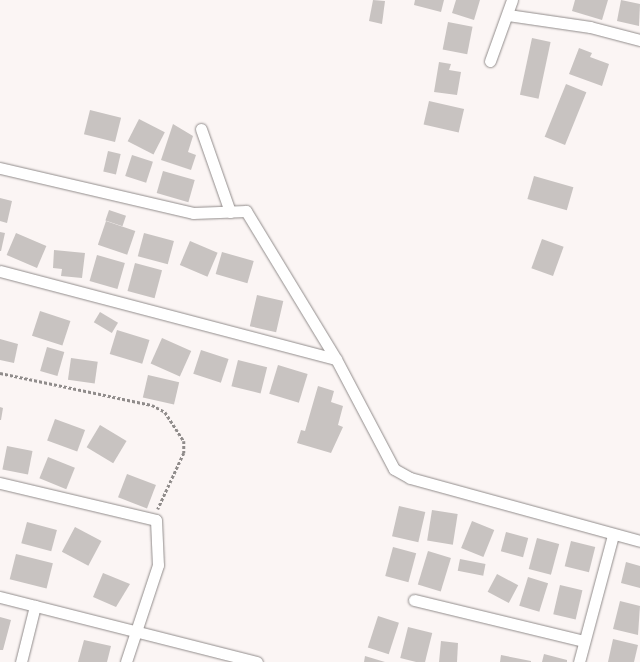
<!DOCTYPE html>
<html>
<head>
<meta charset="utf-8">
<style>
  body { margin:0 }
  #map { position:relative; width:640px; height:662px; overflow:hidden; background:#fbf5f4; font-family:"Noto Sans",sans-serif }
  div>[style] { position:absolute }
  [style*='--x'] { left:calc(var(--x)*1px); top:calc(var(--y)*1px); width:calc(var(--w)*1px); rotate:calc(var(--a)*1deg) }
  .building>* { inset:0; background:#c8c3c1; transform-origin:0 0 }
  .path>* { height:2.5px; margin-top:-1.25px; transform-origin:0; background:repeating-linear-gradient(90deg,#908c8b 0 3px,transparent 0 5px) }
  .roads { filter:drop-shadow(0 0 1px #918c8b) drop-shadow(0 0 1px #918c8b) }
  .street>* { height:11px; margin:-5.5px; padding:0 5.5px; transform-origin:5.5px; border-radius:5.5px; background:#fff }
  span { translate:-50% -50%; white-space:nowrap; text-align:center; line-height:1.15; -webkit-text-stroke:3.5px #fbf5f4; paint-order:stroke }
</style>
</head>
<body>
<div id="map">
  <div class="building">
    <div style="clip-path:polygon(373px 0,385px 1px,382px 24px,369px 21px)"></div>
    <div style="clip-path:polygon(415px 0,444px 0,441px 12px,414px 5px)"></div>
    <div style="clip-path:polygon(456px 0,480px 0,474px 20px,452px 13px)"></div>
    <div style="clip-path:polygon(575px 0,608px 0,602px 20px,572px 11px)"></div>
    <div style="clip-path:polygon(621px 0,640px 4px,639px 26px,617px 21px)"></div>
    <div style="left:448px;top:22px;width:25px;height:28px;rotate:11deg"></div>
    <div style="left:532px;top:38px;width:19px;height:58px;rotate:12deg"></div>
    <div style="clip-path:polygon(579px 48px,592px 53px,590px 57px,609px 64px,602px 86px,569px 74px)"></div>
    <div style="clip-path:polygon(439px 62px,451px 64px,449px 70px,461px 72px,457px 95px,434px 92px)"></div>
    <div style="left:566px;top:84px;width:22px;height:57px;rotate:22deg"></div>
    <div style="left:429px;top:101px;width:36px;height:24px;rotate:13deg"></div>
    <div style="left:90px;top:110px;width:32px;height:25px;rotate:14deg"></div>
    <div style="left:139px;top:119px;width:29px;height:25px;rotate:27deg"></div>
    <div style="clip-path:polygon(173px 124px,193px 136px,188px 152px,196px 155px,191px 170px,161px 160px)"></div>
    <div style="left:108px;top:151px;width:13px;height:21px;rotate:13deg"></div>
    <div style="left:132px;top:155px;width:22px;height:22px;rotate:18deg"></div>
    <div style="left:163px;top:171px;width:33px;height:23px;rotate:16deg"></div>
    <div style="left:534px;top:176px;width:41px;height:24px;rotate:16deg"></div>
    <div style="clip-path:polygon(0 198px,12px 201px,7px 223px,0 221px)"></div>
    <div style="left:109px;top:210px;width:18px;height:11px;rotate:19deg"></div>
    <div style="left:106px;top:221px;width:31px;height:25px;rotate:19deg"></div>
    <div style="clip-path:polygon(0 232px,5px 233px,1px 251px,0 251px)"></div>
    <div style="left:16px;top:233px;width:33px;height:24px;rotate:23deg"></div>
    <div style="left:144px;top:233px;width:31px;height:24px;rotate:15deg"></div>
    <div style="left:542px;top:239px;width:23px;height:31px;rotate:20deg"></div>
    <div style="left:190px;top:241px;width:30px;height:26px;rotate:23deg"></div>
    <div style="clip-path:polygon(54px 250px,85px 253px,82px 278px,61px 276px,62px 269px,53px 268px)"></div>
    <div style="left:222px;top:252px;width:33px;height:23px;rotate:16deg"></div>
    <div style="left:97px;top:255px;width:29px;height:27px;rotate:16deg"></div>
    <div style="left:135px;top:263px;width:28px;height:29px;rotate:15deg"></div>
    <div style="left:257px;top:295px;width:27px;height:32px;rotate:13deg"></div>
    <div style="left:40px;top:311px;width:32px;height:26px;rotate:18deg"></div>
    <div style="left:100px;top:312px;width:21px;height:12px;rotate:31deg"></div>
    <div style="left:117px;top:330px;width:34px;height:25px;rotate:17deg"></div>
    <div style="left:162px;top:338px;width:32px;height:28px;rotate:24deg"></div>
    <div style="clip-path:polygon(0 339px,18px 344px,14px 363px,0 360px)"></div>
    <div style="left:47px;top:347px;width:18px;height:25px;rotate:16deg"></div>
    <div style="left:201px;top:350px;width:29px;height:25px;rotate:18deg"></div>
    <div style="left:71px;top:358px;width:27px;height:22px;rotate:8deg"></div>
    <div style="left:238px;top:360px;width:30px;height:27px;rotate:14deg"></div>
    <div style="left:278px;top:365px;width:31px;height:30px;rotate:17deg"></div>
    <div style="left:148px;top:375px;width:32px;height:23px;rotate:13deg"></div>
    <div style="clip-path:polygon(318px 386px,334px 391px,331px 402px,343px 406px,338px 425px,343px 427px,331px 453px,297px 443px,301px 430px,305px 431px)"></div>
    <div style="clip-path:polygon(0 407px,3px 408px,1px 420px,0 420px)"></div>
    <div style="left:55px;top:419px;width:32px;height:23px;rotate:20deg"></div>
    <div style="left:100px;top:425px;width:31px;height:26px;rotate:31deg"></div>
    <div style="left:7px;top:446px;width:26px;height:24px;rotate:11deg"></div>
    <div style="left:48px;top:457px;width:29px;height:23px;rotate:22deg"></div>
    <div style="left:127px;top:474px;width:31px;height:25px;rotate:21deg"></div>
    <div style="left:399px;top:506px;width:27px;height:31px;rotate:13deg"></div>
    <div style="left:432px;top:510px;width:26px;height:31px;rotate:9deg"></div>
    <div style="left:472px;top:521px;width:24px;height:29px;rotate:22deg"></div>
    <div style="left:27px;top:522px;width:31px;height:22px;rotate:15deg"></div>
    <div style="left:75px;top:527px;width:30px;height:28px;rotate:28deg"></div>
    <div style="left:506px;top:532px;width:23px;height:20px;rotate:15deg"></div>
    <div style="left:537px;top:538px;width:23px;height:32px;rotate:15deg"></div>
    <div style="left:571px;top:541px;width:25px;height:26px;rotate:14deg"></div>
    <div style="left:393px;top:547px;width:24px;height:30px;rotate:15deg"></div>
    <div style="left:428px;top:551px;width:24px;height:35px;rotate:17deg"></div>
    <div style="left:16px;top:554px;width:38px;height:26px;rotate:14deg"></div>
    <div style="left:460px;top:559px;width:26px;height:12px;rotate:11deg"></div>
    <div style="clip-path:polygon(626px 562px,640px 566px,640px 588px,621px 583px)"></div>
    <div style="clip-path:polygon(103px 573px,130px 584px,116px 607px,93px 597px)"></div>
    <div style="left:497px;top:574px;width:24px;height:20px;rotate:28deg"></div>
    <div style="left:528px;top:577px;width:21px;height:30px;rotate:17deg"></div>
    <div style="left:560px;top:585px;width:23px;height:30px;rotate:13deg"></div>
    <div style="clip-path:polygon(620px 601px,640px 606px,638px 635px,613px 629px)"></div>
    <div style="left:378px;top:616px;width:22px;height:33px;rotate:18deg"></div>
    <div style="clip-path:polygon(0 617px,11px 620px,3px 650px,0 650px)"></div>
    <div style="left:408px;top:627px;width:25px;height:32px;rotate:14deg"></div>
    <div style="clip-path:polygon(613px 639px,638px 645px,634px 662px,608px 662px)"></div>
    <div style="clip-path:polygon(84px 640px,111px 646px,107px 662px,78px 662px)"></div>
    <div style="clip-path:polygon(441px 641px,458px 643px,457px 662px,439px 662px)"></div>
    <div style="clip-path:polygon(544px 654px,567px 660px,567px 662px,542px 662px)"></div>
    <div style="clip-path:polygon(501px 655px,531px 661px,531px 662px,500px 662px)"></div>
    <div style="clip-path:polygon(365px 656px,385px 662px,364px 662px)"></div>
  </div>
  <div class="path">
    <div style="--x:0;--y:373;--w:155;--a:11.9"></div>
    <div style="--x:152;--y:405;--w:15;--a:28"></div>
    <div style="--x:165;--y:412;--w:35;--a:57"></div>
    <div style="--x:184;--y:441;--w:12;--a:90"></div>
    <div style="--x:184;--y:453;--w:62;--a:114.9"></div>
  </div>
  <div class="roads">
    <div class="street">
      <div style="--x:508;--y:15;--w:83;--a:8.3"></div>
      <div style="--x:590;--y:27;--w:52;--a:14.6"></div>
      <div style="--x:490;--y:61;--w:65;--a:-70.2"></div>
      <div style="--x:201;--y:129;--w:88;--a:70.7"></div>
      <div style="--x:0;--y:168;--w:198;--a:13.1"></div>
      <div style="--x:193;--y:213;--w:53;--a:-2.2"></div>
      <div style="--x:246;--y:211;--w:173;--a:58.7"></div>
      <div style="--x:336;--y:359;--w:124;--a:62.2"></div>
      <div style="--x:394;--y:469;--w:18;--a:29"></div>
      <div style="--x:410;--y:478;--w:238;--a:15.3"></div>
      <div style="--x:0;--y:271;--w:347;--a:14.7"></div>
      <div style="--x:0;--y:483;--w:160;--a:13.3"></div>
      <div style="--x:156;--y:520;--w:45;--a:87.5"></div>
      <div style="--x:158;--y:565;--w:102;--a:108.3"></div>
      <div style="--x:0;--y:597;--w:265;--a:14.2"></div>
      <div style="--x:414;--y:600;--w:174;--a:13.6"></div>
      <div style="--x:21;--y:662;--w:58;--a:-76"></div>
      <div style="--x:579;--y:662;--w:131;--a:-75"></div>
    </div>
  </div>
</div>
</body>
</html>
